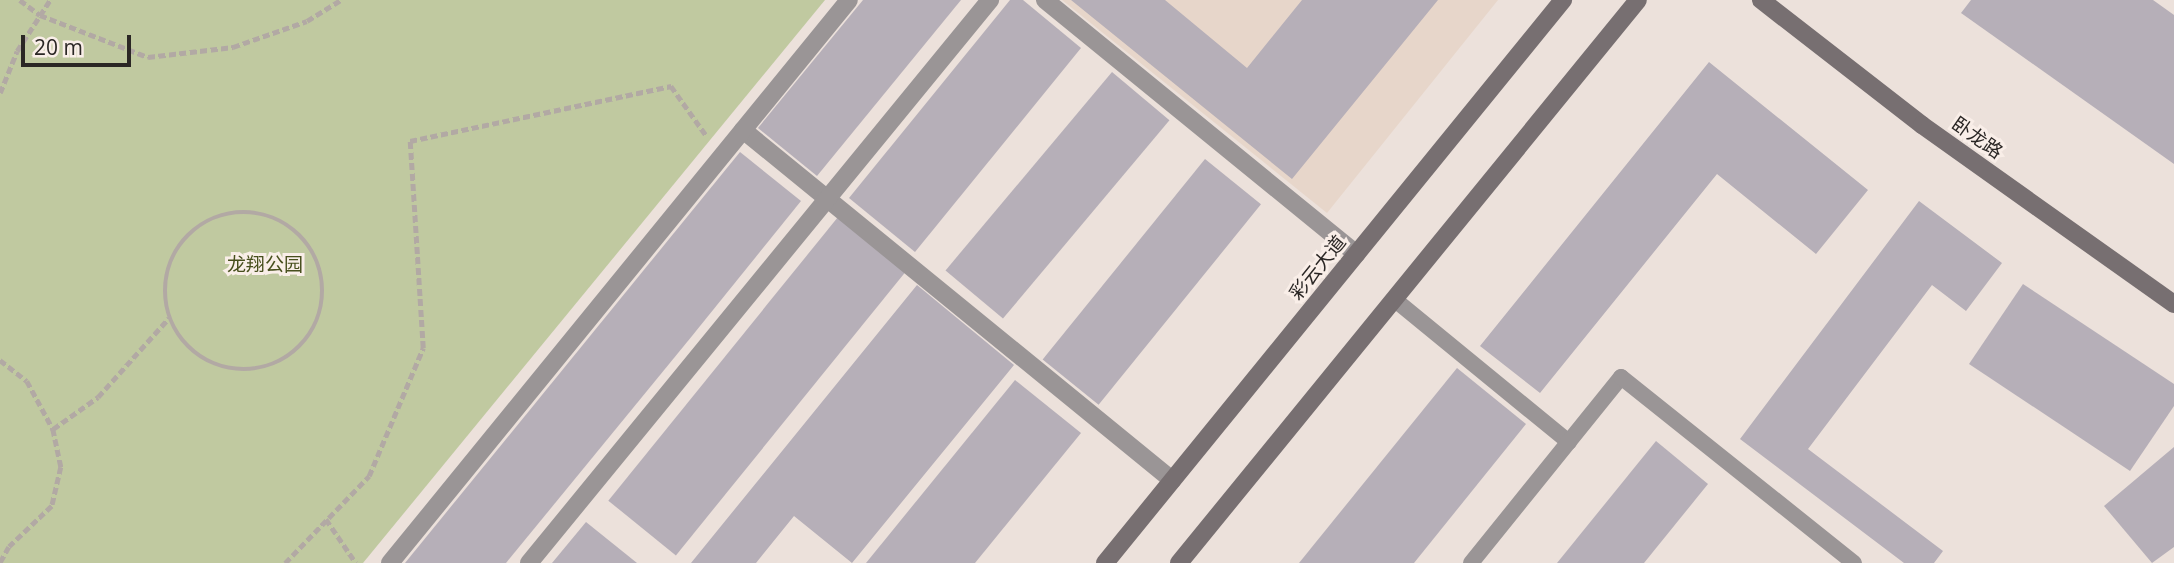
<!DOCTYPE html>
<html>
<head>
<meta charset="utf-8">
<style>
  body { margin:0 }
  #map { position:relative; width:2174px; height:563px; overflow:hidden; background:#ece1db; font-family:"Open Sans","Noto Sans SC",sans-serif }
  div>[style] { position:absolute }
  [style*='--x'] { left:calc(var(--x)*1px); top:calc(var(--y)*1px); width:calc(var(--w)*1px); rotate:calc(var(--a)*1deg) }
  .built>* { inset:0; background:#e7d6ca }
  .green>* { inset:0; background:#c0c9a0 }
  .building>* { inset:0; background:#b6afb8; transform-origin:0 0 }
  .path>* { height:4.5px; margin-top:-2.25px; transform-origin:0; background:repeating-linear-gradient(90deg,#b2a9a4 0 7px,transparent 0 10.5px) }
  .path>.ring { margin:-2.25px; padding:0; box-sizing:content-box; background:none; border:4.5px solid #b2a9a4; border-radius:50% }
  .lane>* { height:16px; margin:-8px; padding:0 8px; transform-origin:8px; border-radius:8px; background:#9a9596 }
  .street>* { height:18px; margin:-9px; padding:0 9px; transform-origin:9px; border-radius:9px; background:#9a9596 }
  .secondary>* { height:18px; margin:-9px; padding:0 9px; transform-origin:9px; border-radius:9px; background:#776f71 }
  span { translate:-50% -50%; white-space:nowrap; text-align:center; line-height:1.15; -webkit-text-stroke:6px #f9eee8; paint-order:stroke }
  .street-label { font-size:19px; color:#2b2725 }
  .park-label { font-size:19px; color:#474f1d }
  .scale { position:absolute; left:21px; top:35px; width:110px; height:32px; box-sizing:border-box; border:4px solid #2b2725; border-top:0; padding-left:9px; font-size:21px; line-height:24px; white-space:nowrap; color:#2b2725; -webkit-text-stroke:5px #f9eee8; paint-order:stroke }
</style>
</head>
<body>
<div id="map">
  <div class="built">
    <div style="clip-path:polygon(1062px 0,1498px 0,1327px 213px)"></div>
  </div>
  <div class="green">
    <div style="clip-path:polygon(0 0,825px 0,363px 563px,0 563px)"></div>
  </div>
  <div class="building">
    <div style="clip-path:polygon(863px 0,961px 0,817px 176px,758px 128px)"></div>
    <div style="clip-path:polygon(1010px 0,1023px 0,1081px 48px,915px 252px,849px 198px)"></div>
    <div style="clip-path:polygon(1071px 0,1165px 0,1247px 68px,1302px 0,1438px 0,1292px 179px)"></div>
    <div style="clip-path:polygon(1971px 0,2153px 0,2174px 15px,2174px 164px,1961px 13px)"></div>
    <div style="clip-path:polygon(1709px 62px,1868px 190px,1816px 254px,1717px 174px,1540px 393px,1480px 346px)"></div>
    <div style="left:1112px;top:72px;width:75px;height:259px;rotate:40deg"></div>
    <div style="clip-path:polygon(740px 152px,801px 201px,692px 336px,506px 563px,405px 563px)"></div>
    <div style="left:1205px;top:159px;width:72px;height:258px;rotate:39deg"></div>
    <div style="clip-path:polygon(1919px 201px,2002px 263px,1966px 311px,1932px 285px,1808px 449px,1943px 551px,1934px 563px,1904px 563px,1740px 439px)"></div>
    <div style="left:838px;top:217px;width:87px;height:365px;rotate:39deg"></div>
    <div style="clip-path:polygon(2023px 284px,2174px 384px,2174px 406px,2130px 471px,1969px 364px)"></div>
    <div style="clip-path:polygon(917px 285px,1014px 365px,852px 563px,794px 516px,756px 563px,691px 563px)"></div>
    <div style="clip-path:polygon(1457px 368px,1526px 424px,1414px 563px,1299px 563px)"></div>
    <div style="clip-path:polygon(1015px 380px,1081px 433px,975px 563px,866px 563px)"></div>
    <div style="clip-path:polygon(1656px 441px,1708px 484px,1644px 563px,1557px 563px)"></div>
    <div style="clip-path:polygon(2174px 447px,2174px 547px,2152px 563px,2104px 506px)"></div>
    <div style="clip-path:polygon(586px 522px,637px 563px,552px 563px)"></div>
  </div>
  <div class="path">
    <div style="--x:20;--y:0;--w:25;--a:37"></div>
    <div style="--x:40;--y:15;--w:116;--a:21.3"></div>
    <div style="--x:148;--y:57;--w:86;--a:-6.7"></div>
    <div style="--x:233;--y:47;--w:78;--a:-19.4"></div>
    <div style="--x:307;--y:21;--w:40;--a:-32"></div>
    <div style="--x:0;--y:93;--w:45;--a:-68"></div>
    <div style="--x:17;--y:51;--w:61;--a:-57.1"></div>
    <div class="ring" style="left:165px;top:212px;width:153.5px;height:153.5px"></div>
    <div style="--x:0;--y:360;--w:34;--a:38"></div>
    <div style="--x:27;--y:381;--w:55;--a:61.6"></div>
    <div style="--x:53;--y:429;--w:39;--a:78"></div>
    <div style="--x:61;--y:467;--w:40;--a:103"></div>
    <div style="--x:52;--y:506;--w:59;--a:136.4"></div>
    <div style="--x:9;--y:547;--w:18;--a:119"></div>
    <div style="--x:53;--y:429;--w:55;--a:-35.4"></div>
    <div style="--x:98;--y:397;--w:106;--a:-48.1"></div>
    <div style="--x:326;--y:519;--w:53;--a:55.7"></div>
    <div style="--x:285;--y:563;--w:121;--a:-46"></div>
    <div style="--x:369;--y:476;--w:139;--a:-67.1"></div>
    <div style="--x:423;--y:348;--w:207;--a:-93.6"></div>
    <div style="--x:410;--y:141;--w:267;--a:-11.9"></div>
    <div style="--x:671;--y:86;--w:60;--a:54.5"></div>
  </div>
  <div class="lane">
    <div style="--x:1394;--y:299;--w:226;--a:39.3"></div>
    <div style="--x:1471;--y:563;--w:239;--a:-51.1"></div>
    <div style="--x:1621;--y:377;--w:298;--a:38.6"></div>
  </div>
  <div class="street">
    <div style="--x:1045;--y:0;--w:402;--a:39.2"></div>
    <div style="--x:743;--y:130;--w:554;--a:39.21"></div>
    <div style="--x:390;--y:563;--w:726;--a:-50.81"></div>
    <div style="--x:529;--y:563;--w:728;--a:-50.69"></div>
  </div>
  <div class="secondary">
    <div style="--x:1761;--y:0;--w:204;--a:37.8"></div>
    <div style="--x:1922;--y:125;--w:309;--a:35.4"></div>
    <div style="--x:1105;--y:563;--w:726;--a:-50.87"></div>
    <div style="--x:1179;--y:563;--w:726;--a:-50.81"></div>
  </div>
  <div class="street-label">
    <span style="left:1977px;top:138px;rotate:35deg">卧龙路</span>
    <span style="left:1318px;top:268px;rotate:-51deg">彩云大道</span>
  </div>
  <div class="park-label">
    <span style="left:265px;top:265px">龙翔公园</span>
  </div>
  <div class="scale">20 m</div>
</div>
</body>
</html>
